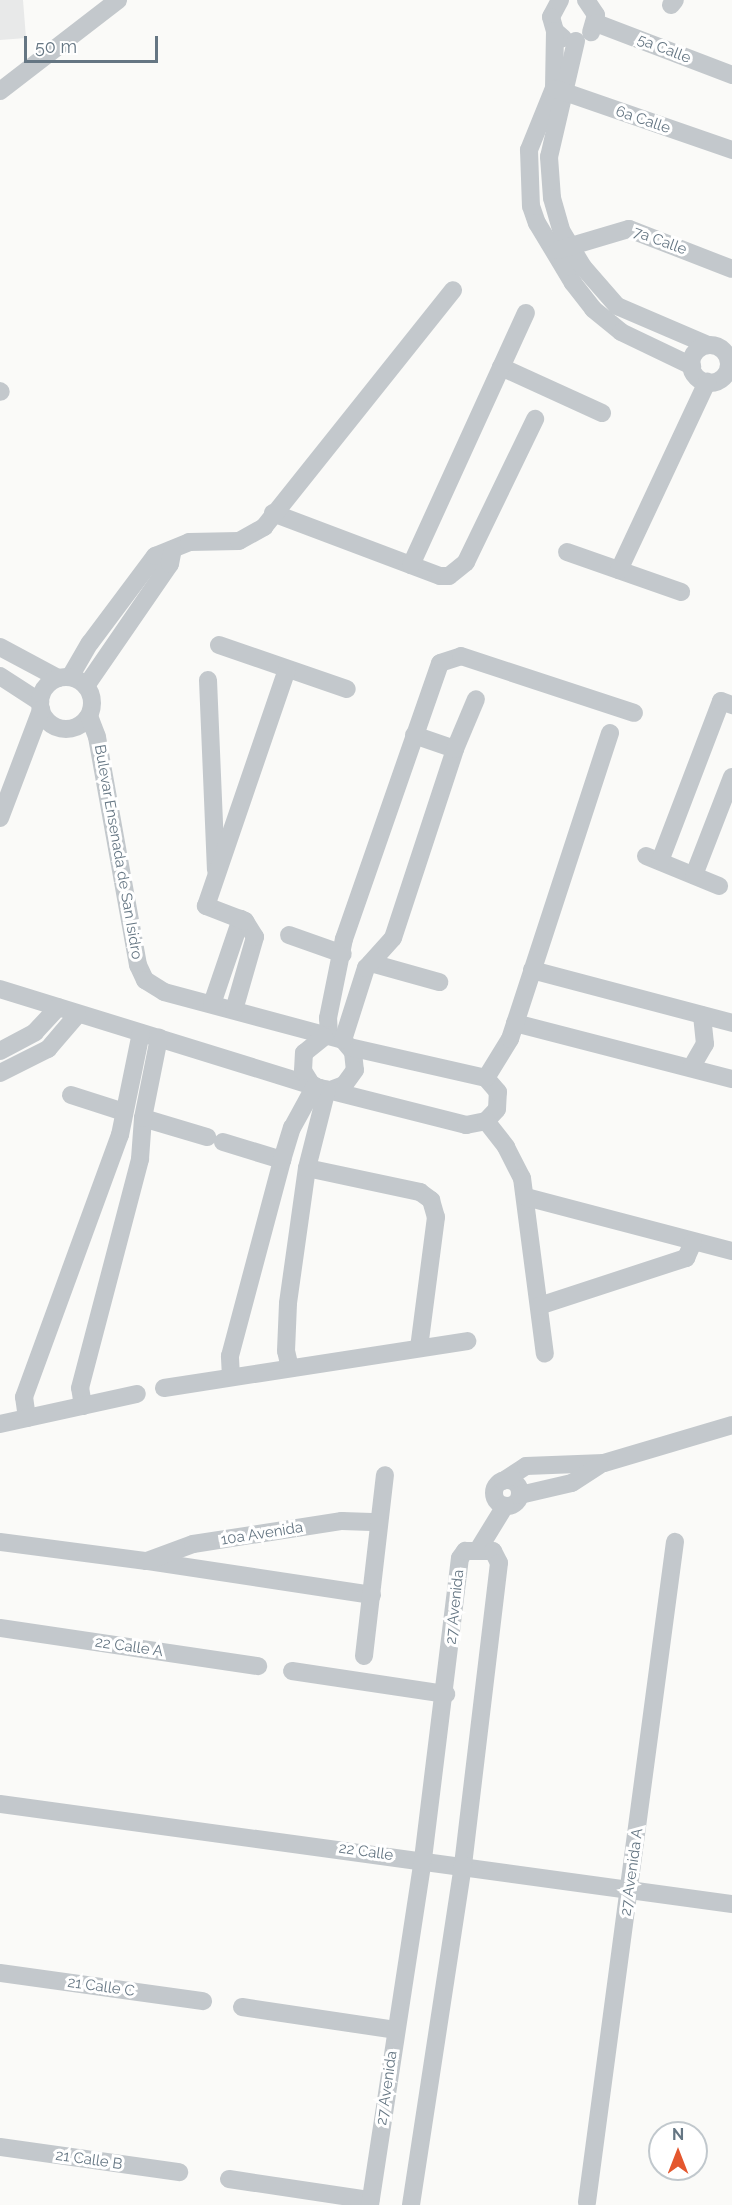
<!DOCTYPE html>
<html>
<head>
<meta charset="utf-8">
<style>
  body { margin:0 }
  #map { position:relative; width:732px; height:2205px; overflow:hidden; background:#fafaf8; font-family:Raleway,sans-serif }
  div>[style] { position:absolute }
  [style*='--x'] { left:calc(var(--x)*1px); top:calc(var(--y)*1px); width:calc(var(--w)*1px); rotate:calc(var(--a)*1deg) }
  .built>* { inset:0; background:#e8e9e9 }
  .minor>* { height:18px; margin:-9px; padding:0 9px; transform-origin:9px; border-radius:9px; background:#c3c8cc }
  .minor>.ring { margin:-9px; padding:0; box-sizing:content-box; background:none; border:18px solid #c3c8cc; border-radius:50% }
  span { translate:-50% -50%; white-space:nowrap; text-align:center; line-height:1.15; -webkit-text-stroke:6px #fff; paint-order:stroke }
  .street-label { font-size:15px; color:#657683 }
  .north { position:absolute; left:648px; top:2121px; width:60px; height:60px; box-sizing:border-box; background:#fff; border:2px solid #c1c8cd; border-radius:50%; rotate:0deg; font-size:16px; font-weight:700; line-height:24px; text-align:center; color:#657683 }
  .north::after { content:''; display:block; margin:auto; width:21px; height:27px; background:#e4572e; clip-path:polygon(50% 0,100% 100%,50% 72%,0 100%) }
  .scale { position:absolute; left:24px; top:36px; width:134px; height:27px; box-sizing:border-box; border:3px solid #657683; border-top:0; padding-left:8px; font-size:18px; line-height:21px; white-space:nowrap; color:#657683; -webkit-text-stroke:4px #fff; paint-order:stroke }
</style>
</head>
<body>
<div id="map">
  <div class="built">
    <div style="clip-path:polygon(0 0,23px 0,26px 38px,0 40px)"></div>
  </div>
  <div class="minor">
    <div style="--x:560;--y:0;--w:19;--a:118"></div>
    <div style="--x:551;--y:17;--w:15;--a:74"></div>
    <div style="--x:555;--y:31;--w:11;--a:41"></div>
    <div style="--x:586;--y:0;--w:18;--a:56"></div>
    <div style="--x:596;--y:15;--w:18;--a:106"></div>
    <div style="--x:671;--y:5;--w:6;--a:-51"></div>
    <div style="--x:596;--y:23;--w:146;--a:20.9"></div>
    <div style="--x:555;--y:31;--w:57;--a:91"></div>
    <div style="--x:554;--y:88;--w:67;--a:112"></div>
    <div style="--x:529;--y:150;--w:56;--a:88"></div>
    <div style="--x:531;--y:206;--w:18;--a:71"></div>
    <div style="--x:537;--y:223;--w:70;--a:59"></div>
    <div style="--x:573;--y:283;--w:33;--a:52"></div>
    <div style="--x:593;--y:309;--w:36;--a:39"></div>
    <div style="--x:621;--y:332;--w:79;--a:25.6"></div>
    <div style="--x:576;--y:41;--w:119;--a:103.1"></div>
    <div style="--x:549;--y:157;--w:41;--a:85.8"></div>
    <div style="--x:552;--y:198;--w:35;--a:74"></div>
    <div style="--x:562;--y:232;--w:41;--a:59"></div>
    <div style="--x:583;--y:267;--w:52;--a:48.9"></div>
    <div style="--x:617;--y:306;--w:99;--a:23.2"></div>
    <div style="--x:556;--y:89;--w:186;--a:19.1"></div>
    <div style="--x:0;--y:91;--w:149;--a:-37.6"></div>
    <div style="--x:558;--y:250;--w:74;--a:-16.5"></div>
    <div style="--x:629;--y:229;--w:110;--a:21.2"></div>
    <div class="ring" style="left:691px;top:345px;width:20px;height:20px"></div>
    <div style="--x:501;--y:367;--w:111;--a:24.5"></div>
    <div style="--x:0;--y:391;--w:1;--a:45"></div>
    <div style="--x:273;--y:513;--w:178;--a:20.7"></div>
    <div style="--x:440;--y:576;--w:9;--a:0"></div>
    <div style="--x:449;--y:576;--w:22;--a:-39"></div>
    <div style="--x:466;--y:562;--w:159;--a:-64.2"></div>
    <div style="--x:567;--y:552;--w:121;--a:19.3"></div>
    <div style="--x:411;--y:565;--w:277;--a:-65.5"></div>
    <div style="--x:619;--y:570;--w:208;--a:-64.9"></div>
    <div style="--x:219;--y:645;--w:135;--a:19"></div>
    <div style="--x:0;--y:647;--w:66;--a:28.1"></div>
    <div style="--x:0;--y:676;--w:48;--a:33"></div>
    <div style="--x:70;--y:677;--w:39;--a:-60"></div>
    <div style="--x:90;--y:643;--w:109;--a:-53.2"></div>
    <div style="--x:155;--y:556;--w:37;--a:-22"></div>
    <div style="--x:189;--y:542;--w:50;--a:-1.1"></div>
    <div style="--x:239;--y:541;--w:29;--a:-29"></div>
    <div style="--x:264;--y:527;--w:303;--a:-51.4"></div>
    <div class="ring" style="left:40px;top:677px;width:34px;height:34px"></div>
    <div style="--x:208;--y:680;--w:190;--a:87.6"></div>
    <div style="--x:86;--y:686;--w:148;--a:-55.5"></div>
    <div style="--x:170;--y:564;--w:15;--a:-79"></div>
    <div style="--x:89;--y:716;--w:22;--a:69"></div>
    <div style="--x:97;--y:737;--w:232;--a:79.8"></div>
    <div style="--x:138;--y:965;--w:17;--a:65"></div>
    <div style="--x:145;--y:980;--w:22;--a:32"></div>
    <div style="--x:164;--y:992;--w:185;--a:15"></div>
    <div style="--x:343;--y:1040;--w:16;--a:50"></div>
    <div style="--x:353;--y:1052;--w:18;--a:84"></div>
    <div style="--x:355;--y:1070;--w:19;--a:126"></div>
    <div style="--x:344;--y:1085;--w:12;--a:160"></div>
    <div style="--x:414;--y:735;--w:43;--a:18.9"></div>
    <div style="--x:0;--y:818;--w:116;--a:-69.2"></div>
    <div style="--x:646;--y:856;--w:79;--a:22.3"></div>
    <div style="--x:660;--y:861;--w:171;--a:-69.1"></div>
    <div style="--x:721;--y:701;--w:12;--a:20"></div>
    <div style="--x:694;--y:875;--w:105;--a:-68.8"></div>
    <div style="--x:289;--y:935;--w:57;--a:19.4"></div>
    <div style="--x:371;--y:963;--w:71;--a:15.6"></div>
    <div style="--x:532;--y:970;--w:207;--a:14.8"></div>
    <div style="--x:0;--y:989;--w:335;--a:17.2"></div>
    <div style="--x:320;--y:1088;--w:151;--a:14.2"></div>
    <div style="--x:466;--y:1125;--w:20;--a:-11"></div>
    <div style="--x:486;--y:1121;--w:16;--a:-47"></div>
    <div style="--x:497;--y:1109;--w:17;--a:-87"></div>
    <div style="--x:498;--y:1092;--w:18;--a:-131"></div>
    <div style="--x:486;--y:1078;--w:139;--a:-167.2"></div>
    <div style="--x:212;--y:1004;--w:90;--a:-71.2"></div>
    <div style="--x:234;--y:1010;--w:76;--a:-74"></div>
    <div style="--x:255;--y:937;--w:19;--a:-122"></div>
    <div style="--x:245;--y:921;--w:42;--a:-159"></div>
    <div style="--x:206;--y:906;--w:250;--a:-71.1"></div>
    <div style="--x:515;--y:1023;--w:224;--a:14.5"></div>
    <div style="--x:329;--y:1036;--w:18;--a:-93"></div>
    <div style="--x:328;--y:1018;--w:81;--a:-78.6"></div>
    <div style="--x:344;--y:939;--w:292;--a:-70.8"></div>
    <div style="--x:440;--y:663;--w:22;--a:-18"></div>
    <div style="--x:461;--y:656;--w:182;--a:18.2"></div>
    <div style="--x:343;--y:1040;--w:76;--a:-72.3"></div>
    <div style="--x:366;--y:968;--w:40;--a:-48"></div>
    <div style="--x:393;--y:938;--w:199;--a:-71.8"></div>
    <div style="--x:455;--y:749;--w:54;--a:-67.2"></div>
    <div style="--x:0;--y:1051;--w:40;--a:-28"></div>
    <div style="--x:35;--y:1032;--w:34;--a:-47"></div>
    <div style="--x:691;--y:1068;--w:28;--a:-60"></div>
    <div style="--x:705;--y:1044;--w:29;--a:-96"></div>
    <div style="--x:0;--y:1073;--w:54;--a:-26.6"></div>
    <div style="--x:48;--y:1049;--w:45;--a:-49.5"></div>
    <div style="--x:486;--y:1078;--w:46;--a:-58.4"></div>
    <div style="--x:510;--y:1039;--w:322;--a:-71.9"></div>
    <div style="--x:310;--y:1082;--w:13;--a:-122"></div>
    <div style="--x:303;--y:1071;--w:18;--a:-87"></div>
    <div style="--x:304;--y:1053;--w:26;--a:-39"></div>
    <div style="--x:71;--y:1095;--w:56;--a:17.8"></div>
    <div style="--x:143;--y:1118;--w:67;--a:16.5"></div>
    <div style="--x:486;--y:1121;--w:33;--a:52"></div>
    <div style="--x:506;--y:1147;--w:35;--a:63"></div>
    <div style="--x:522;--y:1178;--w:177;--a:82.6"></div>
    <div style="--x:223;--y:1142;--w:62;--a:17"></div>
    <div style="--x:307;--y:1168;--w:116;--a:12"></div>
    <div style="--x:420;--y:1192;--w:14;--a:36"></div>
    <div style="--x:431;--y:1200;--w:18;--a:74"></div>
    <div style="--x:436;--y:1217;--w:132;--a:97.4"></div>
    <div style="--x:526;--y:1197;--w:213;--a:14.7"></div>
    <div style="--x:539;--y:1306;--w:155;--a:-18.1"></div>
    <div style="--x:686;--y:1258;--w:17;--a:-66"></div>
    <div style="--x:290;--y:1368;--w:17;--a:-103"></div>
    <div style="--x:286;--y:1351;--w:48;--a:-87.6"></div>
    <div style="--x:288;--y:1303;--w:136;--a:-82"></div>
    <div style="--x:307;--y:1168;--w:81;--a:-75.8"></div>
    <div style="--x:231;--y:1377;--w:21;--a:-93"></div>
    <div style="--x:230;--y:1356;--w:203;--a:-75.1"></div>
    <div style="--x:282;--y:1160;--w:34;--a:-73"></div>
    <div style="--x:292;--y:1128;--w:48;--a:-61.3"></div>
    <div style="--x:164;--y:1388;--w:307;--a:-8.8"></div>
    <div style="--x:83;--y:1406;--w:18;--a:-99"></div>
    <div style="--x:80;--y:1388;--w:237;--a:-75.3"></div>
    <div style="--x:140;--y:1159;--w:41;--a:-85.8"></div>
    <div style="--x:143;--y:1118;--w:82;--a:-78.7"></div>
    <div style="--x:27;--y:1418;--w:21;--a:-98"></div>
    <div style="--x:24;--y:1397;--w:279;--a:-69.9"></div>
    <div style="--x:120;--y:1135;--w:104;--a:-78.4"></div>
    <div style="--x:0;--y:1424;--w:140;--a:-12.4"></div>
    <div class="ring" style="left:494px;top:1480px;width:8px;height:8px"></div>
    <div style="--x:503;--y:1481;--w:27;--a:-33"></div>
    <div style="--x:526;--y:1466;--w:78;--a:-2.2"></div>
    <div style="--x:604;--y:1463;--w:134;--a:-16.5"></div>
    <div style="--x:520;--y:1495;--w:53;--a:-13"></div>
    <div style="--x:572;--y:1483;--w:33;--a:-33"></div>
    <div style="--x:0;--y:1542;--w:148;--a:7.4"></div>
    <div style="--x:478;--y:1550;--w:52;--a:-58.5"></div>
    <div style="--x:372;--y:1595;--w:228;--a:-171.4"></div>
    <div style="--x:147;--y:1561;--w:49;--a:-20.3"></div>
    <div style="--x:193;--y:1544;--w:151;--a:-8.8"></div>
    <div style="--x:342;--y:1521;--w:37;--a:2"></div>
    <div style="--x:0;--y:1628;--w:261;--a:8.4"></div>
    <div style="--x:364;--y:1656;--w:182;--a:-83.4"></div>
    <div style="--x:292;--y:1671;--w:156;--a:8.5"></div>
    <div style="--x:0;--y:1804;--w:739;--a:7.78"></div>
    <div style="--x:0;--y:1973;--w:205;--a:7.9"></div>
    <div style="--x:242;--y:2007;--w:155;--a:8.5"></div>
    <div style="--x:0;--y:2147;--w:181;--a:8"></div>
    <div style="--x:229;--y:2179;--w:143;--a:8.5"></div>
    <div style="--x:587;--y:2202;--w:666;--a:-82.41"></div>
    <div style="--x:370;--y:2205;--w:350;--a:-81.3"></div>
    <div style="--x:423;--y:1859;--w:303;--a:-83"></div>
    <div style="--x:460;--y:1558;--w:9;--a:-54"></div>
    <div style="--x:465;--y:1551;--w:28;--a:0"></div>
    <div style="--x:493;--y:1551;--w:13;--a:63"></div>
    <div style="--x:499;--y:1563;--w:304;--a:96.8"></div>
    <div style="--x:463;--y:1865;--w:344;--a:98.7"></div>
  </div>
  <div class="street-label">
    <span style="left:664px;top:49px;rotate:21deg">5a Calle</span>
    <span style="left:643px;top:120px;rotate:19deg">6a Calle</span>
    <span style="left:660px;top:241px;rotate:20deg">7a Calle</span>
    <span style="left:118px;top:852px;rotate:80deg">Bulevar Ensenada de San Isidro</span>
    <span style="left:262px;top:1534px;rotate:-9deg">10a Avenida</span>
    <span style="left:455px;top:1607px;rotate:-84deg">27 Avenida</span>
    <span style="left:129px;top:1647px;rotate:8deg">22 Calle A</span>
    <span style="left:366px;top:1852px;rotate:8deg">22 Calle</span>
    <span style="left:632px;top:1872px;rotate:-82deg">27 Avenida A</span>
    <span style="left:101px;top:1987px;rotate:8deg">21 Calle C</span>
    <span style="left:387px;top:2088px;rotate:-82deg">27 Avenida</span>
    <span style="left:89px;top:2160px;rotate:8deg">21 Calle B</span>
  </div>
  <div class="north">N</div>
  <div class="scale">50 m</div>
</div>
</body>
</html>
